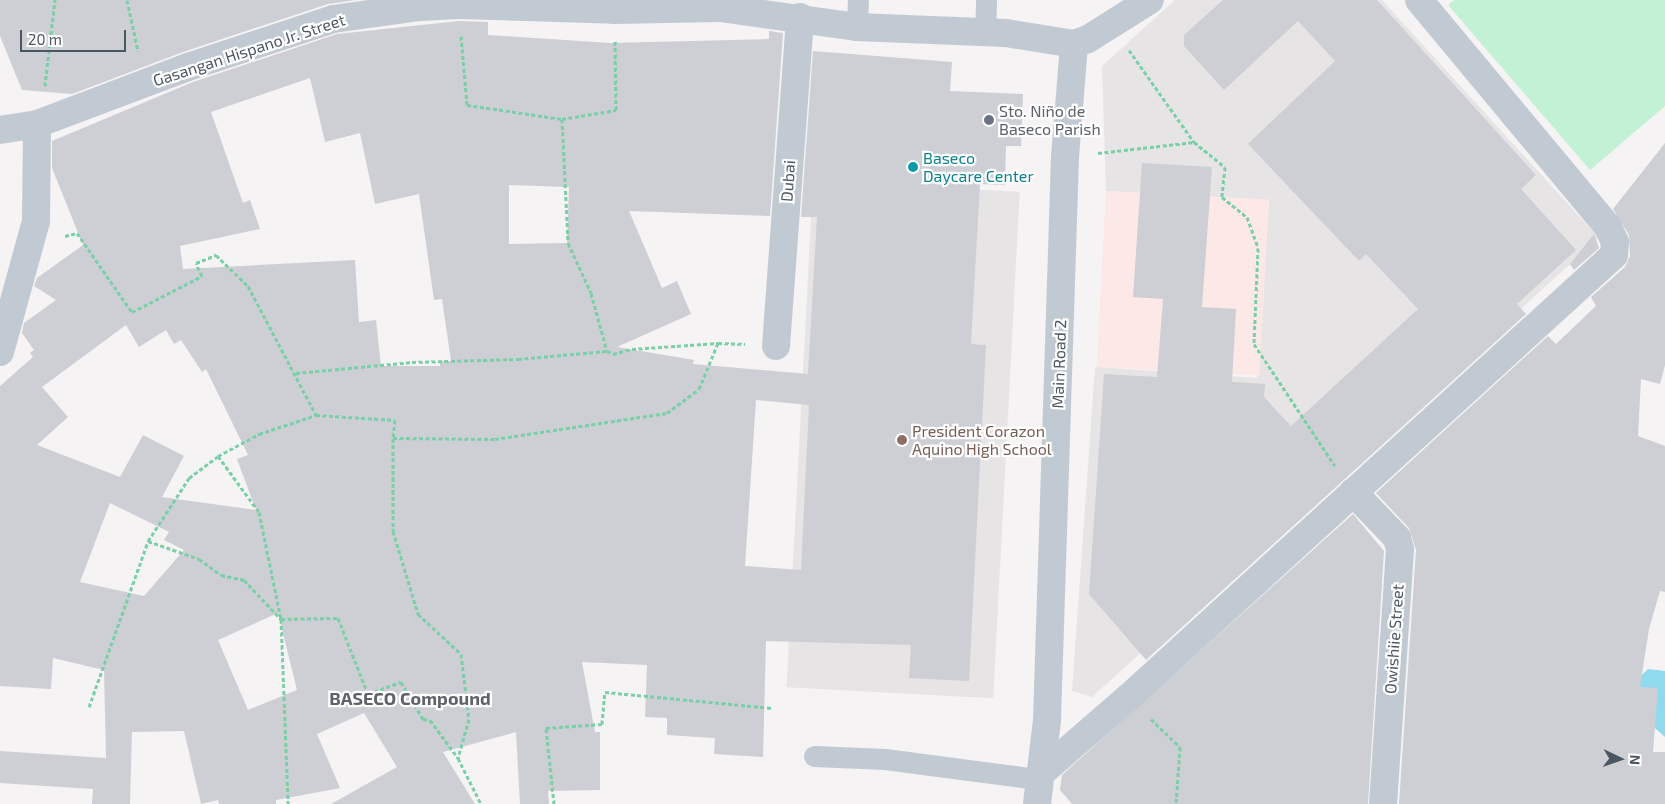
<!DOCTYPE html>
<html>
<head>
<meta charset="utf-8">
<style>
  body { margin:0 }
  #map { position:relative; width:1665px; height:804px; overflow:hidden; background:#f5f3f3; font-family:"Exo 2",sans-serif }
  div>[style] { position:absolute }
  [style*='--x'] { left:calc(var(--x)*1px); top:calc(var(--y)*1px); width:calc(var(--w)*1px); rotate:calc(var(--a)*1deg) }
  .education>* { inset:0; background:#e6e4e5; transform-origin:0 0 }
  .medical>* { inset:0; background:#fce8e6; transform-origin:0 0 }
  .green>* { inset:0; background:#c3f1d5 }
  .water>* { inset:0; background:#90daee }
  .building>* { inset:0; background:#cdcfd5 }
  .path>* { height:3px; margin-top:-1.5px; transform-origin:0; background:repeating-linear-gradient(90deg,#7ad0a6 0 4px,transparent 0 6.5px) }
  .service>* { height:21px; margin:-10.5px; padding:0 10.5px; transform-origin:10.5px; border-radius:10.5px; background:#c1cad2 }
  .minor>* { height:28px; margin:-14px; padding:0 14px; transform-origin:14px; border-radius:14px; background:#c1cad2 }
  .tertiary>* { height:28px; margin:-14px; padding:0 14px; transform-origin:14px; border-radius:14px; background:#c1cad2 }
  .dots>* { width:14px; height:14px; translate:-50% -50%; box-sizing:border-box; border:2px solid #fff; border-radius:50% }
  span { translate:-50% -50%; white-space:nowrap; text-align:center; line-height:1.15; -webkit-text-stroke:4.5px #fff; paint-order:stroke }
  .street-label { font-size:16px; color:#4a5661 }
  .worship-label { font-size:16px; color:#5b616d }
  .left { translate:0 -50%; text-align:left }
  .culture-label { font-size:16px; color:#0d838f }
  .education-label { font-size:16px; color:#785e54 }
  .neighbourhood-label { font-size:18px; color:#5f6368; font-weight:700 }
  .north { position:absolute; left:1595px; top:734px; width:50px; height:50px; -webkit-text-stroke:4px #fff; paint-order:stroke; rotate:93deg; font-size:14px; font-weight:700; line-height:20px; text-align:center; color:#4a5661 }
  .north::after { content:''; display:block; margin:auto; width:18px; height:22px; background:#4a5661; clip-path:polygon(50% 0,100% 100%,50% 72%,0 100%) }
  .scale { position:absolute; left:20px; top:30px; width:106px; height:22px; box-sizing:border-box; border:2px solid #4a5661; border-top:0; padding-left:6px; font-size:15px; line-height:18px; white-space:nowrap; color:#4a5661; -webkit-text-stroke:4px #fff; paint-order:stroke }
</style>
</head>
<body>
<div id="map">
  <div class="education">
    <div style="clip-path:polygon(1175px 0,1382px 0,1599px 238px,1092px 697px,1072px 691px,1095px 367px,1257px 378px,1269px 200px,1106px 191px,1102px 66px)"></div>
    <div style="left:813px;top:181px;width:207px;height:507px;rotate:3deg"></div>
  </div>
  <div class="medical">
    <div style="left:1106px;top:191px;width:163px;height:176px;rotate:3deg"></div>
  </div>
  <div class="green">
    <div style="clip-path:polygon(1454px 0,1665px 0,1665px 106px,1590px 170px,1448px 5px)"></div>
  </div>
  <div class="water">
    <div style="clip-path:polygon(1648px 669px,1665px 671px,1665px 737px,1647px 721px,1632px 684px)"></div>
  </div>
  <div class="building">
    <div style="clip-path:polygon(0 0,356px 0,328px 4px,183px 52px,72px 94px,22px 90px,0 36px)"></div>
    <div style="clip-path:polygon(1223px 0,1377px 0,1536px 175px,1521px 189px,1576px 250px,1517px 304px,1526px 314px,1146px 660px,1089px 594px,1104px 374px,1157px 377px,1163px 299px,1133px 297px,1142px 163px,1212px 167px,1202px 307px,1236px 309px,1232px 382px,1265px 384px,1264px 397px,1291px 426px,1418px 309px,1366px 254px,1359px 261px,1248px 144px,1335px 61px,1298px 21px,1224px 90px,1184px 46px,1184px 35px)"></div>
    <div style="clip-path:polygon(evenodd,459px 21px,488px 22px,488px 35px,610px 43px,769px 39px,769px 31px,783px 33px,770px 216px,629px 211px,662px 288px,677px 281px,691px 314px,617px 347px,694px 360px,693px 364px,808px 374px,817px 217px,801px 217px,813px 51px,952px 62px,950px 91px,1023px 94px,1021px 146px,1006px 146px,1005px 185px,980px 184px,971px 344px,986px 345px,969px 681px,909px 678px,911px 645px,766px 641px,763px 757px,714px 754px,715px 738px,667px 735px,667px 718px,645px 717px,647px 665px,582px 662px,595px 732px,600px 732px,600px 790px,548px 791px,549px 804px,520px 804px,516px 732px,443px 752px,475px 804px,331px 804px,397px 767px,364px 713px,317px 734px,340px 788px,276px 800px,276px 804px,219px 804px,218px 800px,201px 804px,184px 731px,132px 732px,130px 804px,92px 804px,93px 789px,0 783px,0 751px,106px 758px,104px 670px,53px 658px,51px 689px,0 686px,0 386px,33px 357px,30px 353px,34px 350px,22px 333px,24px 323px,56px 300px,34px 286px,37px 278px,83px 245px,52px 168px,52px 141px,193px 82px,337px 34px,459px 21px,310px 78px,325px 142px,360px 133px,375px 204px,419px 194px,434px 300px,442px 299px,451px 361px,440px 361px,440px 366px,381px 366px,376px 320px,359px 322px,355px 260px,183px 269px,180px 246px,260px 229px,250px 200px,243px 203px,211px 112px,310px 78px,459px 21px,509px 185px,569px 187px,567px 243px,509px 244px,509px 185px,459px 21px,126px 325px,139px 347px,166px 330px,174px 344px,181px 340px,202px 372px,206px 369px,248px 455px,237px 459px,256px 510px,162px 497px,184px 456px,143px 435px,120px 477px,37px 445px,68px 417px,42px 387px,126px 325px,459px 21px,756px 400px,809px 405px,801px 570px,745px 566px,756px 400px,459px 21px,110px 503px,169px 532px,164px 540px,184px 550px,144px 596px,80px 582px,110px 503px,459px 21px,278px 613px,297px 690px,248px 710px,218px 640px,278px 613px)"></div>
    <div style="clip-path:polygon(1665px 143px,1665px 365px,1660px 384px,1641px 379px,1638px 436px,1665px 446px,1665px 592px,1660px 591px,1649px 629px,1640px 687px,1658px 688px,1653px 752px,1665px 752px,1665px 804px,1399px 804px,1416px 550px,1409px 528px,1376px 493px,1548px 336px,1556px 344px,1596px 306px,1591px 297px,1625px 267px,1630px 256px,1629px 235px,1613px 209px)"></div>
    <div style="clip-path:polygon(1594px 234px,1599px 248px,1574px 270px,1570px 264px)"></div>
    <div style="clip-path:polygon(1353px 514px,1384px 551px,1368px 804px,1072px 804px,1060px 790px,1062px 775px)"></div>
  </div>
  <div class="path">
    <div style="--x:127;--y:0;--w:52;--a:77.8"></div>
    <div style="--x:461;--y:36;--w:69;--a:85"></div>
    <div style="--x:467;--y:105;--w:96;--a:8.4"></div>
    <div style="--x:562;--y:119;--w:124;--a:87.2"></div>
    <div style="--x:568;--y:243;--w:55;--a:65.3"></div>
    <div style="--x:591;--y:293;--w:60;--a:74.6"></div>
    <div style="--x:1129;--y:50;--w:113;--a:54.8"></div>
    <div style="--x:1194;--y:142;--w:40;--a:39"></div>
    <div style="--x:1225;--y:167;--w:30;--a:96"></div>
    <div style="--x:1222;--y:197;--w:32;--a:39"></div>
    <div style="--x:1247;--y:217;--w:33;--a:70"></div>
    <div style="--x:1258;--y:248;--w:96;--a:92.4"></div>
    <div style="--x:1254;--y:344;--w:146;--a:56.4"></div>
    <div style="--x:45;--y:86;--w:87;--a:-83.4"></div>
    <div style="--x:562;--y:119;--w:55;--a:-9.5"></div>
    <div style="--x:616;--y:110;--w:69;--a:-90.8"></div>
    <div style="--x:1098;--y:153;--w:97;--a:-6.5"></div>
    <div style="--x:65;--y:236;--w:12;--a:-14"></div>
    <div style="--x:77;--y:233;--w:96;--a:55.2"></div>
    <div style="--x:132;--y:312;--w:79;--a:-27.2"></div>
    <div style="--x:202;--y:276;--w:14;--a:-115"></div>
    <div style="--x:196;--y:263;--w:22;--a:-22"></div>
    <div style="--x:216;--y:255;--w:45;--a:44.1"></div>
    <div style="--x:248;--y:286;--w:146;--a:62.2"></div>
    <div style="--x:296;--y:373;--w:117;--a:-5.4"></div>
    <div style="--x:412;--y:362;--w:106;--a:-1.6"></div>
    <div style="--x:518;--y:359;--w:89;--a:-5.1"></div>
    <div style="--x:607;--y:351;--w:7;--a:27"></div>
    <div style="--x:613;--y:354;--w:20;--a:-15"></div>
    <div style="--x:632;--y:349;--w:86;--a:-4"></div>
    <div style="--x:393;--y:438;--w:93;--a:90"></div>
    <div style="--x:393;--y:531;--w:87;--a:73.2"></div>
    <div style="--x:418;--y:614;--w:59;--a:42.9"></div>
    <div style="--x:461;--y:654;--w:65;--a:83"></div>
    <div style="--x:469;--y:719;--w:41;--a:105.8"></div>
    <div style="--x:218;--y:456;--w:69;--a:53.8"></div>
    <div style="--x:259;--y:512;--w:109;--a:78.4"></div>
    <div style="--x:281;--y:619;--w:185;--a:87.8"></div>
    <div style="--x:148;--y:541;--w:54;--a:19.4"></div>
    <div style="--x:199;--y:559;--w:27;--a:36"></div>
    <div style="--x:221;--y:575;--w:24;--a:12"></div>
    <div style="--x:244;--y:580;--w:54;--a:46.5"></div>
    <div style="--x:281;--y:619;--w:57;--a:-1"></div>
    <div style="--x:338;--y:618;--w:82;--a:68.5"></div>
    <div style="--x:368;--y:694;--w:35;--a:-20"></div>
    <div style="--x:401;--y:682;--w:43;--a:59.3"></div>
    <div style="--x:423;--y:719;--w:7;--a:8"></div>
    <div style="--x:430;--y:720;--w:47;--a:53.6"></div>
    <div style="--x:458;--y:758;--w:51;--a:63.4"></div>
    <div style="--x:89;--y:707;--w:176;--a:-70.4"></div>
    <div style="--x:148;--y:541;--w:75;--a:-56.9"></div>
    <div style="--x:189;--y:478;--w:36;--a:-37"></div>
    <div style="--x:218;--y:456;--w:47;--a:-28.2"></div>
    <div style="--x:259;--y:434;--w:60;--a:-18.4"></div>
    <div style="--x:316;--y:415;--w:79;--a:3.6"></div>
    <div style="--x:395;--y:420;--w:18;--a:96"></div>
    <div style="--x:393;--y:438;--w:102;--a:0.6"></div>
    <div style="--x:495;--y:439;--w:174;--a:-8.6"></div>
    <div style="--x:667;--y:413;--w:40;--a:-37"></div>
    <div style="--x:699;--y:389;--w:50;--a:-67.6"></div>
    <div style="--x:718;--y:343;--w:27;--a:2"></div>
    <div style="--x:1151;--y:719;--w:40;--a:44"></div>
    <div style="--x:1180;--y:747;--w:57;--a:94"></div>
    <div style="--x:554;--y:804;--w:76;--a:-96"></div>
    <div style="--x:546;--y:728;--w:56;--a:-4.1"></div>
    <div style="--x:602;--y:724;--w:32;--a:-85"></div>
    <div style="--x:605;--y:692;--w:167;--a:5.5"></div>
  </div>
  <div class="service">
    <div style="--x:857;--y:27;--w:27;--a:-88"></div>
    <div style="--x:985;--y:32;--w:32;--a:-88"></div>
    <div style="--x:814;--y:756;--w:71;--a:2.4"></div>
    <div style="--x:885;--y:759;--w:146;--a:7.5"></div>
    <div style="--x:1030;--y:778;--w:11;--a:-22"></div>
  </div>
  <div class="minor">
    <div style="--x:0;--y:130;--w:37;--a:-9"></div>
    <div style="--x:37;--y:124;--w:161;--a:-20.7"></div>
    <div style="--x:188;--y:67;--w:153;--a:-18.3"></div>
    <div style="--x:333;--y:19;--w:88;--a:-7.9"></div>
    <div style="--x:420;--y:7;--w:39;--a:-3"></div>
    <div style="--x:459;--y:5;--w:155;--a:1.8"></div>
    <div style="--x:614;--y:10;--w:106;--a:-1.1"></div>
    <div style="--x:720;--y:8;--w:138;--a:7.9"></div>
    <div style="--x:857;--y:27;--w:149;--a:2.3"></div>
    <div style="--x:1006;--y:33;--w:69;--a:9.2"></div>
    <div style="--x:1074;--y:44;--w:15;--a:-20"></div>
    <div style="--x:1088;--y:39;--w:73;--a:-32.2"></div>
    <div style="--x:776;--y:346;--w:330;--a:-85.8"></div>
    <div style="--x:0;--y:352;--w:136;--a:-74.6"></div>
    <div style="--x:36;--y:221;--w:97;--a:-89.4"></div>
    <div style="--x:1353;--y:492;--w:64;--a:46.3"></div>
    <div style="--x:1397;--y:538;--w:11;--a:75"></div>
    <div style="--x:1400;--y:549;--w:256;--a:93.8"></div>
    <div style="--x:1040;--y:774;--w:118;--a:-40.9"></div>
    <div style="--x:1129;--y:697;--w:656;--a:-42.34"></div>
    <div style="--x:1614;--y:255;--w:13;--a:-86"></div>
    <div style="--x:1615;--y:242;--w:17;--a:-115"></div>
    <div style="--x:1608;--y:227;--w:295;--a:-129.8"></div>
  </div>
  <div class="tertiary">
    <div style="--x:1037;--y:804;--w:85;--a:-83.2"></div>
    <div style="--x:1047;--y:720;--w:563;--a:-88.17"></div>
    <div style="--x:1065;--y:157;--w:113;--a:-85.4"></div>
  </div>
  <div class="dots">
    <div style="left:989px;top:120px;background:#6b7280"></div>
    <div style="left:913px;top:167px;background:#0f9aa8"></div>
    <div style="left:902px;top:440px;background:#8d6e63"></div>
  </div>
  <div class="street-label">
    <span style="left:249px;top:50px;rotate:-18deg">Gasangan Hispano Jr. Street</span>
    <span style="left:788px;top:181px;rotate:-86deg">Dubai</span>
    <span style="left:1059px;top:364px;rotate:-88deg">Main Road 2</span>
    <span style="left:1394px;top:639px;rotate:-86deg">Owishiie Street</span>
  </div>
  <div class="worship-label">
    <span class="left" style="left:999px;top:120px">Sto. Niño de<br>Baseco Parish</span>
  </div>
  <div class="culture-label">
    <span class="left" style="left:923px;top:167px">Baseco<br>Daycare Center</span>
  </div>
  <div class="education-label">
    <span class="left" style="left:912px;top:440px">President Corazon<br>Aquino High School</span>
  </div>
  <div class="neighbourhood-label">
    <span style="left:410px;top:698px">BASECO Compound</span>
  </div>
  <div class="north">N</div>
  <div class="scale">20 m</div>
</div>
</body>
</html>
